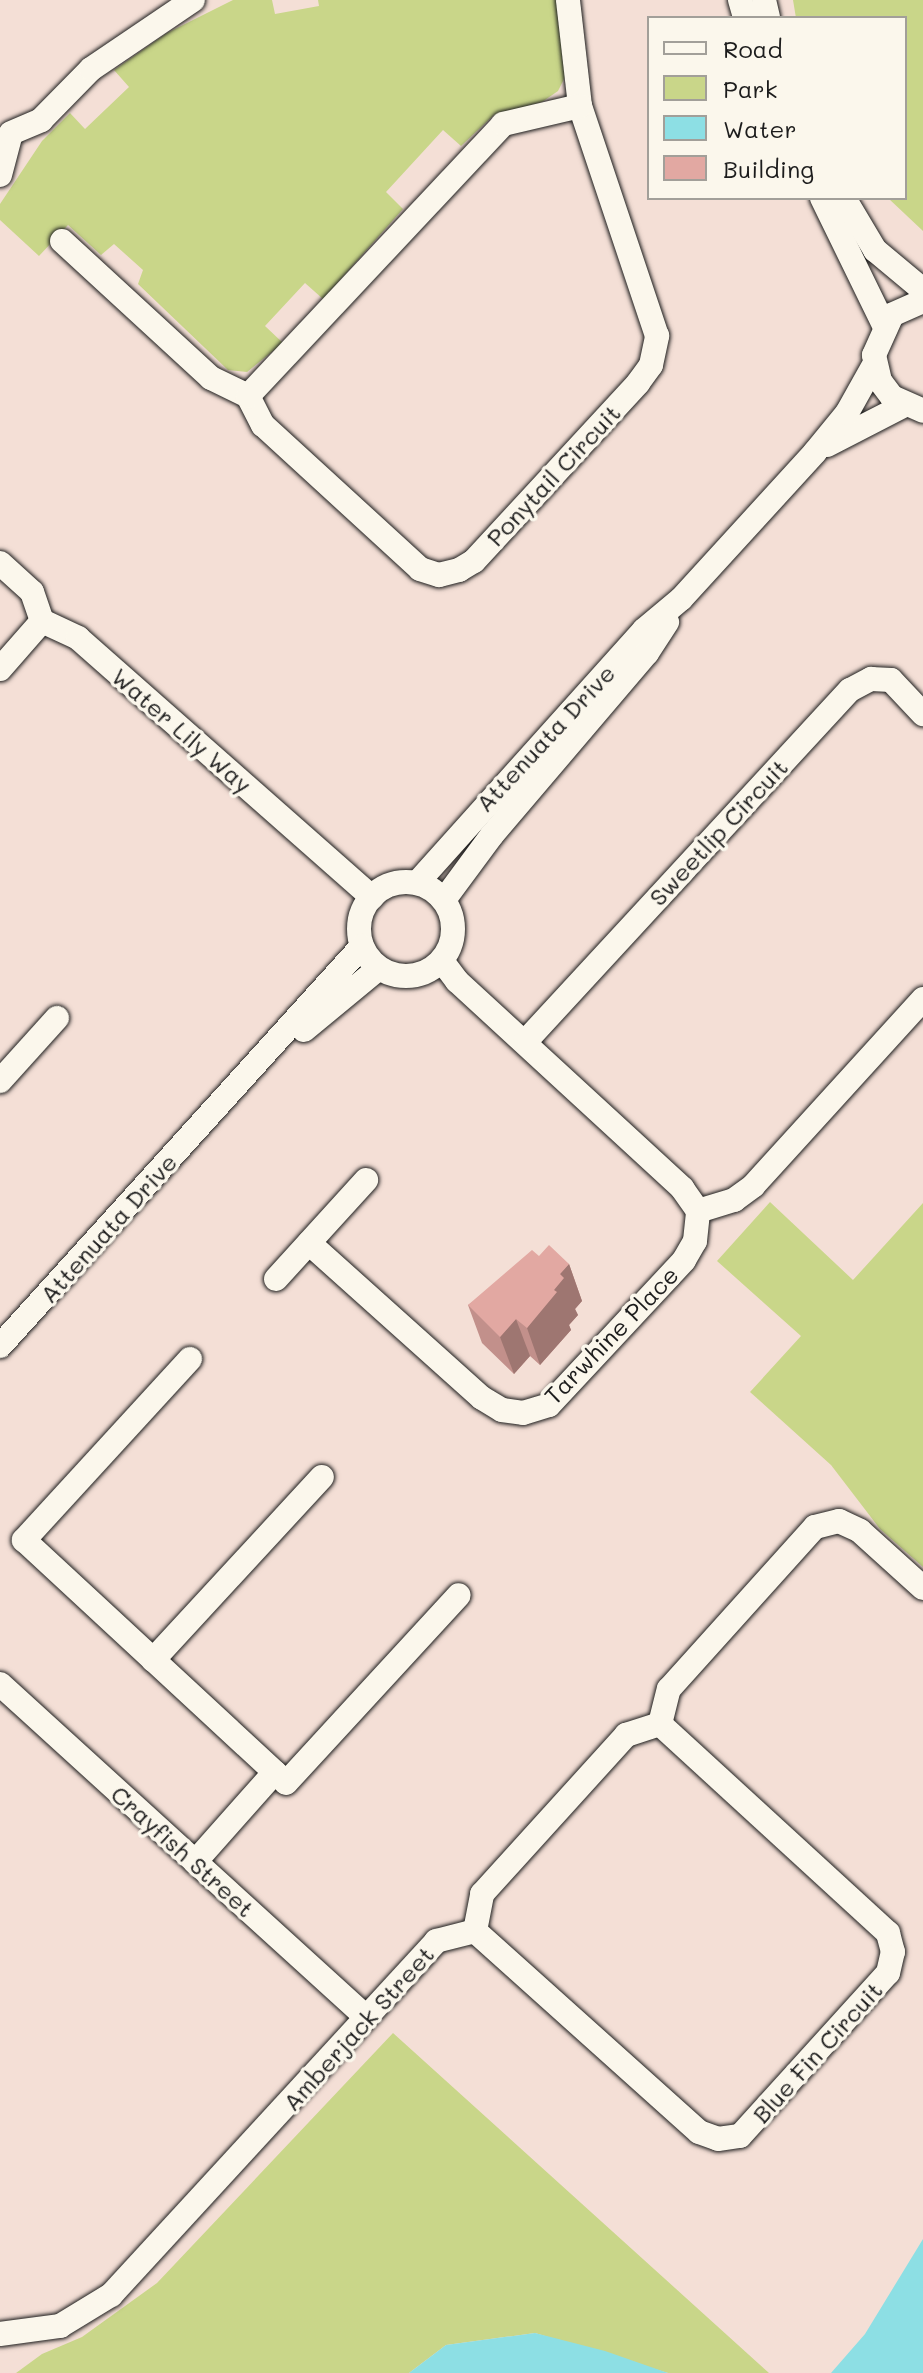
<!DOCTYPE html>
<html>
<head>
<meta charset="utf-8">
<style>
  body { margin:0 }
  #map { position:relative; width:923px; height:2373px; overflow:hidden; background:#f4dfd6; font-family:Mali,sans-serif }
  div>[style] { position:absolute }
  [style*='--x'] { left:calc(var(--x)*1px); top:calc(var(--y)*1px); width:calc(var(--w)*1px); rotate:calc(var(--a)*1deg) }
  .green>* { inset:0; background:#c9d689 }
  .water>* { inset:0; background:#8ddfe4 }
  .roads { filter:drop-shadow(0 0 2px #1c1c1c) drop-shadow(0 0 2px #1c1c1c) }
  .minor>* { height:24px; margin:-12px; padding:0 12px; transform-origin:12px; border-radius:12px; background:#fbf7ec }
  .minor>.ring { margin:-12px; padding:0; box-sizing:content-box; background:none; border:24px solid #fbf7ec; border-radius:50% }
  .wall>* { inset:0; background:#c2908b }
  .shaded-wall>* { inset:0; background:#9e7671 }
  .building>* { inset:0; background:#e2a8a2 }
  span { translate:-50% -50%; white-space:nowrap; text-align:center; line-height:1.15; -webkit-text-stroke:7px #fbf7ec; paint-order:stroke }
  .street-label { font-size:24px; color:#1c1c1c }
  .legend { position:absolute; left:647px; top:16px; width:260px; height:184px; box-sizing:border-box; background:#fbf7ec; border:2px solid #a29f99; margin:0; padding:10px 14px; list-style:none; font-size:24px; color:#1c1c1c }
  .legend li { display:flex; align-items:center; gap:16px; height:40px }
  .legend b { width:40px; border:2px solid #a29f99 }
</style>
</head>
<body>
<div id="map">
  <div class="green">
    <div style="clip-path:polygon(233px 0,272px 0,275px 14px,319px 6px,318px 0,556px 0,566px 75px,558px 91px,542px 102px,494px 115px,461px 146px,443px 130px,386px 192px,403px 209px,323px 299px,305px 283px,265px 326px,283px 343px,247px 372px,228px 370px,138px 284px,143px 270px,114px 244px,101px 255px,68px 225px,39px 256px,0 220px,0 204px,42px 141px,70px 113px,85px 129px,129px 87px,114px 70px,167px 33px)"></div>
    <div style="clip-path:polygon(793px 0,923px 0,923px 231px,888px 198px,905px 198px,905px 18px,796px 18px)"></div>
    <div style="clip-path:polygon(770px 1202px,853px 1280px,923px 1203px,923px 1567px,880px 1529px,831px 1465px,750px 1392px,801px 1336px,717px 1261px)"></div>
    <div style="clip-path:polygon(393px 2033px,769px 2373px,668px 2373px,535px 2333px,446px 2345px,409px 2373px,16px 2373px,42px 2354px,82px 2337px,157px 2283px)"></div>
  </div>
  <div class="water">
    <div style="clip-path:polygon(923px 2239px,923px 2373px,831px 2373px,865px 2334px)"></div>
    <div style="clip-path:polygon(535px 2333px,605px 2351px,668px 2373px,409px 2373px,446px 2345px)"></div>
  </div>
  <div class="roads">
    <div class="minor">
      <div style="--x:740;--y:0;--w:19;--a:74"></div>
      <div style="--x:764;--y:0;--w:18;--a:77"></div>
      <div style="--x:0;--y:175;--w:43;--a:-75.3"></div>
      <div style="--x:11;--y:133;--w:33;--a:-23"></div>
      <div style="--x:41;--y:120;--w:71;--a:-45.6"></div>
      <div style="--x:91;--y:69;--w:123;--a:-34.1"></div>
      <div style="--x:822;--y:198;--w:141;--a:64"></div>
      <div style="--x:844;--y:198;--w:61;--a:59.2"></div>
      <div style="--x:875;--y:250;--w:62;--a:39.8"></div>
      <div style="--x:62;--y:241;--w:202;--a:42.6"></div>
      <div style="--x:211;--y:378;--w:41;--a:25.9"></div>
      <div style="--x:248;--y:396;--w:33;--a:63"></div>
      <div style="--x:263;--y:425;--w:213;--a:42.5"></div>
      <div style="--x:420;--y:569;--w:20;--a:18"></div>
      <div style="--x:439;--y:575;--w:21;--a:-14"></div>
      <div style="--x:459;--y:570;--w:17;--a:-31"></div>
      <div style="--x:474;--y:561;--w:242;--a:-47.3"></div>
      <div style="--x:638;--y:383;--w:22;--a:-54"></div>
      <div style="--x:651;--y:365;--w:30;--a:-78"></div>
      <div style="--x:657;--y:336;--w:243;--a:-108.5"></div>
      <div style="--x:580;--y:106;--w:107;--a:-96.5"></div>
      <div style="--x:923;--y:301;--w:34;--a:156"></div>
      <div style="--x:892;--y:315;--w:44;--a:114.2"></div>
      <div style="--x:874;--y:355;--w:27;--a:77"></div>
      <div style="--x:880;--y:381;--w:20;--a:53"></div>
      <div style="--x:892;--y:397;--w:34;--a:24"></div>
      <div style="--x:248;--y:396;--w:373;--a:-46.8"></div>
      <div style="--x:503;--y:124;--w:79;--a:-13.2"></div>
      <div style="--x:827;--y:445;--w:85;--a:-27.2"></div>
      <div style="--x:0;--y:563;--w:43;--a:42.2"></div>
      <div style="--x:32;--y:592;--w:31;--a:71"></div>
      <div style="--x:42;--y:621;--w:40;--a:25"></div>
      <div style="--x:78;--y:638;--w:392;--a:41.4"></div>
      <div style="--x:0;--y:669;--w:64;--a:-48.8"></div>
      <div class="ring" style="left:359px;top:882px;width:70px;height:70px"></div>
      <div style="--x:417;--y:883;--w:340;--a:-48.1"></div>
      <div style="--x:644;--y:630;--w:48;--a:-40"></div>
      <div style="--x:681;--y:599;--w:199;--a:-47.6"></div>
      <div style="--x:815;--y:452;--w:50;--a:-50.6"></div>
      <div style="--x:847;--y:413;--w:57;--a:-60.8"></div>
      <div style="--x:444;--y:900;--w:81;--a:-53.6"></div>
      <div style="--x:492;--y:835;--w:239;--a:-49.6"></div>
      <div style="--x:647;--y:653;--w:37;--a:-57"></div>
      <div style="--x:442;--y:961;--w:25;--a:53"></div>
      <div style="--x:457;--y:981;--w:306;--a:42.6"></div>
      <div style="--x:682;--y:1188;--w:28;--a:55"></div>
      <div style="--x:698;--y:1211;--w:38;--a:-17"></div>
      <div style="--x:734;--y:1200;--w:24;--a:-36"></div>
      <div style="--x:753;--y:1186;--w:253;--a:-47.7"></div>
      <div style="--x:304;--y:1030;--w:97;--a:-39.6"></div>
      <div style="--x:525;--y:1042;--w:479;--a:-47.3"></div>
      <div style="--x:850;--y:690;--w:24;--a:-28"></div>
      <div style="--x:871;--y:679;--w:20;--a:3"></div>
      <div style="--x:891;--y:680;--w:47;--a:46.7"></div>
      <div style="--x:0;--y:1081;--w:85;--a:-47.9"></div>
      <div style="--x:309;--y:1243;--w:232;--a:41.9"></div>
      <div style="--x:482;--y:1398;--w:23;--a:31"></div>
      <div style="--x:502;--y:1410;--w:21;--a:8"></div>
      <div style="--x:523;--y:1413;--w:27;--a:-17"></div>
      <div style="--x:549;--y:1405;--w:198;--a:-47"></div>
      <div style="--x:684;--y:1260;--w:22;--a:-60"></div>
      <div style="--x:695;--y:1241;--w:30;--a:-84"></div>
      <div style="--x:276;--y:1279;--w:134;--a:-47.7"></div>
      <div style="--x:0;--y:1346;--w:539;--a:-47.85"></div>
      <div style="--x:190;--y:1359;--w:246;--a:132.5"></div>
      <div style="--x:24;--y:1540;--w:357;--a:42.8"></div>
      <div style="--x:286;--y:1783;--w:255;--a:-47.4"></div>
      <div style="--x:153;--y:1660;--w:249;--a:-47.3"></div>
      <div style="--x:0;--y:1684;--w:495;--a:42.3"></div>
      <div style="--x:195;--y:1862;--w:120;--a:-48.4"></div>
      <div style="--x:475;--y:1931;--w:301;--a:41.9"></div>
      <div style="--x:699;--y:2132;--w:20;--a:20"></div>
      <div style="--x:718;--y:2139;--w:22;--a:-8"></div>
      <div style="--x:740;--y:2136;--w:220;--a:-47.8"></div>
      <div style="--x:888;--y:1973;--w:22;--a:-77"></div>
      <div style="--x:893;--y:1952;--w:20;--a:-105"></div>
      <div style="--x:888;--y:1933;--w:309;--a:-137.5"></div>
      <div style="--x:0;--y:2334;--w:61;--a:-7.6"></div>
      <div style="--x:60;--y:2326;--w:60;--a:-31.3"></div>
      <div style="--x:111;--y:2295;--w:481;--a:-47.4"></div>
      <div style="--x:436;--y:1941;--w:40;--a:-14.4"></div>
      <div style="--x:475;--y:1931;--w:38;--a:-79"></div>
      <div style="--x:482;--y:1894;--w:215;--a:-47.8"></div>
      <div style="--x:626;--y:1735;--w:36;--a:-18"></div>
      <div style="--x:660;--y:1724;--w:36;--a:-76"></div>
      <div style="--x:669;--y:1689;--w:218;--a:-48"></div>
      <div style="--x:815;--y:1527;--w:25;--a:-14"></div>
      <div style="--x:839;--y:1521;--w:23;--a:25"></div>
      <div style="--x:860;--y:1531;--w:85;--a:42.1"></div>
    </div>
  </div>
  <div class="wall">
    <div style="clip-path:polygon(539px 1256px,569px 1264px,582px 1301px,575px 1309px,578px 1315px,569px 1325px,571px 1330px,540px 1365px,530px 1356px,514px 1374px,482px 1343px,468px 1305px)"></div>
  </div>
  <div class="shaded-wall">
    <div style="clip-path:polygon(569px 1264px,582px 1301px,575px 1309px,578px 1315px,569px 1325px,571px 1330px,540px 1365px,527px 1328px,554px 1290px,560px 1274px)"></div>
    <div style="clip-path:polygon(516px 1319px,530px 1356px,514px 1374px,500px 1337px)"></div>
  </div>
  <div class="building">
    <div style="clip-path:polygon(549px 1245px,569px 1264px,560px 1274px,564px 1278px,554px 1290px,557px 1292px,527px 1328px,516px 1319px,500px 1337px,468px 1305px,532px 1250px,539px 1256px)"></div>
  </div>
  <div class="street-label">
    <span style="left:553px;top:475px;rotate:-47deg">Ponytail Circuit</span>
    <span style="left:182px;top:730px;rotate:41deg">Water Lily Way</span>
    <span style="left:545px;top:738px;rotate:-47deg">Attenuata Drive</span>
    <span style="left:718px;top:832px;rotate:-47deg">Sweetlip Circuit</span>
    <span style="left:108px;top:1228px;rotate:-48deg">Attenuata Drive</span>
    <span style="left:611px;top:1335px;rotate:-46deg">Tarwhine Place</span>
    <span style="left:183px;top:1851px;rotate:42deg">Crayfish Street</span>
    <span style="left:358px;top:2028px;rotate:-48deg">Amberjack Street</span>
    <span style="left:817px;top:2052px;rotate:-48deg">Blue Fin Circuit</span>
  </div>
  <ul class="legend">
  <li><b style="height:10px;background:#fbf7ec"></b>Road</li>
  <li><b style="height:22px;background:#c9d689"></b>Park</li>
  <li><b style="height:22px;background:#8ddfe4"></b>Water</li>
  <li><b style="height:22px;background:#e2a8a2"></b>Building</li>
  </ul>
</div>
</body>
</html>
